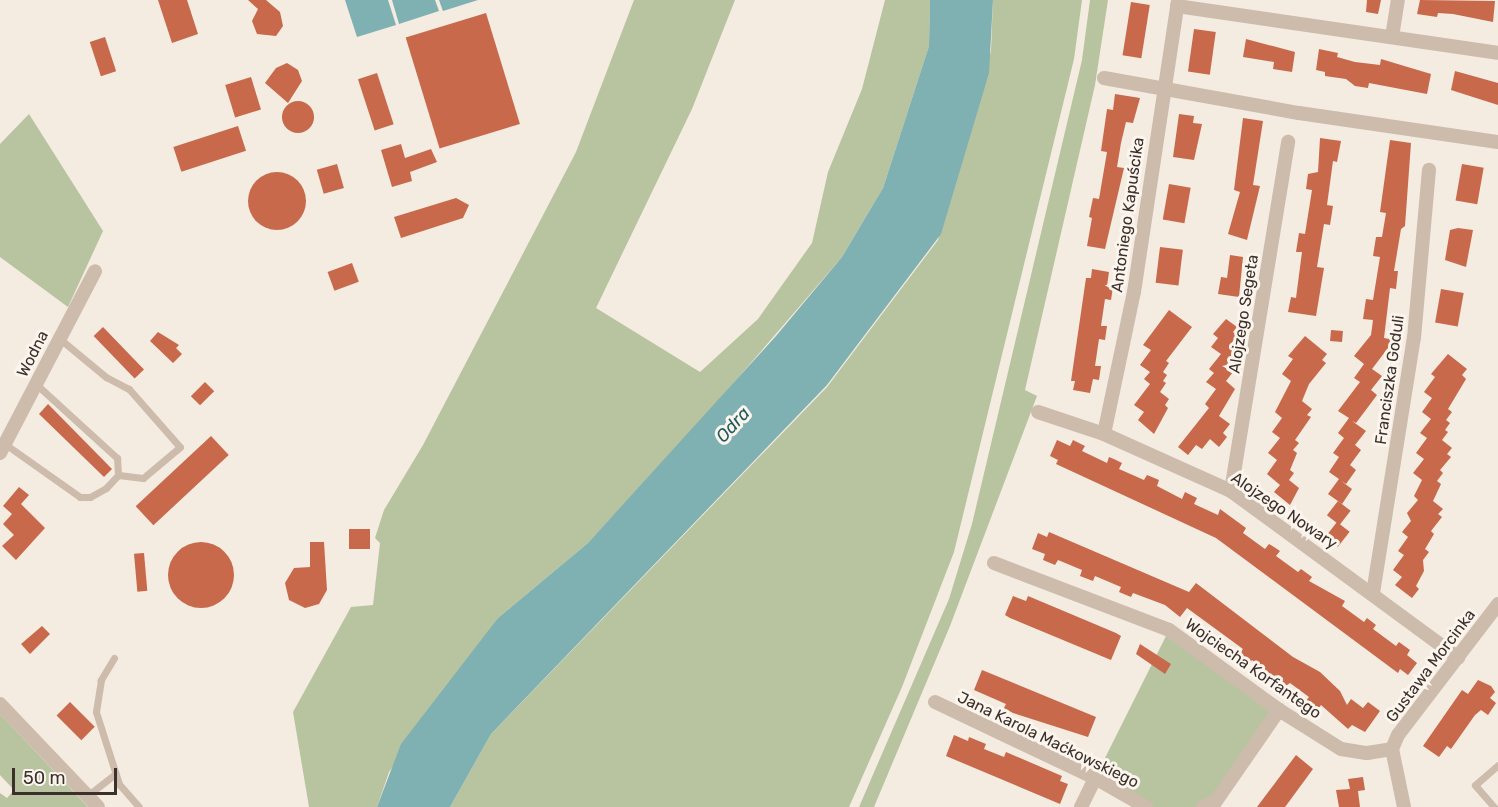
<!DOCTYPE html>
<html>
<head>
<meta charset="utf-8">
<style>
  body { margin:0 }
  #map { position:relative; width:1498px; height:807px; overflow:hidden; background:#f4ebe1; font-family:Rubik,sans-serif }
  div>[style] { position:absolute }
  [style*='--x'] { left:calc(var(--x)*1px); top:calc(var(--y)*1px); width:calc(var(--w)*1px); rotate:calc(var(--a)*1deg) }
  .green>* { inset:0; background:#b8c4a0 }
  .water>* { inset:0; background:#7fb0b2 }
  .building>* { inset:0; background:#c8694b; transform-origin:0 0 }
  .round { border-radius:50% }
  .lane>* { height:7px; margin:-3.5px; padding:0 3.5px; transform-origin:3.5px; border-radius:3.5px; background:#cdbbac }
  .street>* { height:14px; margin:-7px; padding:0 7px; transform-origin:7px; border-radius:7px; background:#cdbbac }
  span { translate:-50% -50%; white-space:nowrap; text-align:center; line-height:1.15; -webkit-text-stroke:6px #fbf5ee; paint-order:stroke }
  .street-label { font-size:16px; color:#3b302b }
  .water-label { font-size:18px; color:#1f5a5e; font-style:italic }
  .scale { position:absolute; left:12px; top:768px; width:105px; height:27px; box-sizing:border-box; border:3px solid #3b302b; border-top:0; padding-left:8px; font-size:18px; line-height:21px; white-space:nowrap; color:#3b302b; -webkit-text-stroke:4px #fbf5ee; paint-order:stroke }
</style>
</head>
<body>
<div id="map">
  <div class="green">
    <div style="clip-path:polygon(634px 0,735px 0,692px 109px,596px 308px,700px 372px,758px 319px,812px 243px,828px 172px,862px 89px,885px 0,930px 0,929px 46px,883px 188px,842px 257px,700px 422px,588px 543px,498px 618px,389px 772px,377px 807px,309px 807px,293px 712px,351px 607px,373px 605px,380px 543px,375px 538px,384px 510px,423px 445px,576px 152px)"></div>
    <div style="clip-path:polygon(993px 0,1082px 0,1074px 59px,954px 552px,902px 687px,849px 807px,450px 807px,491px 734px,827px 387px,938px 240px,991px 51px)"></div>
    <div style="clip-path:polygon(1090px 0,1108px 0,1095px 85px,1025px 390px,1037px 396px,950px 626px,874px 807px,859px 807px,949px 599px,972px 524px,1082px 60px)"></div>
    <div style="clip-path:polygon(29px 114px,103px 231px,68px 307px,0 257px,0 144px)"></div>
    <div style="clip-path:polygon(1169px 630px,1279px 710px,1203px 807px,1146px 807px,1095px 778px)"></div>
    <div style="clip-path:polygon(0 714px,88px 807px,0 807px,0 793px,7px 798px,14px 790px,0 775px)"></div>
  </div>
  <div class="water">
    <div style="clip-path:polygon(345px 0,388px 0,396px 25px,357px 37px)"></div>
    <div style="clip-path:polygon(392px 0,435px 0,439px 11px,399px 24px)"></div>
    <div style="clip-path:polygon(439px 0,478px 0,443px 11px)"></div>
    <div style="clip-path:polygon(930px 0,993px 0,989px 73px,941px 234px,827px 385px,491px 734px,450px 807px,377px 807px,401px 744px,498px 618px,588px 543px,776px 336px,842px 257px,883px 188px,929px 46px)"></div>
  </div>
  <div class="building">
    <div style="clip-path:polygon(158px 0,187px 0,198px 34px,172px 43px)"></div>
    <div style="clip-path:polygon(248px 0,266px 0,280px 12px,283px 26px,276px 36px,257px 34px,252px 21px,258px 9px)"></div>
    <div style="clip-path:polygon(1367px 0,1381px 0,1378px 14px,1366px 12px)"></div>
    <div style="clip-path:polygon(1420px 0,1495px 1px,1493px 22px,1453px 14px,1438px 13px,1437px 17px,1417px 14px)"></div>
    <div style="left:1131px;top:2px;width:19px;height:54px;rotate:9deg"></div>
    <div style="left:486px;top:13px;width:116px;height:84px;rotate:73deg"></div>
    <div style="left:1194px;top:29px;width:22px;height:43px;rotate:8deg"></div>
    <div style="left:105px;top:37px;width:36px;height:16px;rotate:72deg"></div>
    <div style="clip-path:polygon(1246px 39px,1295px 52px,1292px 72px,1273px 69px,1274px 62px,1243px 57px)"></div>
    <div style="clip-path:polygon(1319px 49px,1338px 53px,1337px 57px,1355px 62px,1380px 65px,1381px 59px,1431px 74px,1427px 94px,1369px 83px,1368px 88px,1355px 86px,1346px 79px,1325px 76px,1325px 72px,1316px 70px)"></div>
    <div style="clip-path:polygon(287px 63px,298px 70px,302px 81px,288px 103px,265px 83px,276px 68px)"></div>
    <div style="clip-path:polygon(1455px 71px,1498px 83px,1498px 105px,1451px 90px)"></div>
    <div style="left:377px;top:73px;width:54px;height:20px;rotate:72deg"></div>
    <div style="left:251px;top:77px;width:34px;height:27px;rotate:73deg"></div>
    <div style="clip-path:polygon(1115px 94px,1140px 98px,1133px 123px,1126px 122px,1121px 143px,1117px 167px,1124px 168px,1105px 249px,1087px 246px,1092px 218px,1089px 217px,1093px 198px,1099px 199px,1107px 152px,1101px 151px,1107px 109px,1113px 110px)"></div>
    <div class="round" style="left:282px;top:101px;width:32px;height:32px"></div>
    <div style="clip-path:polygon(1179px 114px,1194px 116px,1193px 123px,1202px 124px,1194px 160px,1173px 157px)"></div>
    <div style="clip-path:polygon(1243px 118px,1263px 121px,1253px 185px,1260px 186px,1247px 240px,1228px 234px,1240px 192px,1234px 190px)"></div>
    <div style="left:238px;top:126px;width:26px;height:68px;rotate:72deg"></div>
    <div style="clip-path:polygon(1320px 138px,1341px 141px,1337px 162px,1333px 161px,1327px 205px,1333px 206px,1330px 225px,1324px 224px,1317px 267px,1324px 268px,1316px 316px,1288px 312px,1291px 297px,1296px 298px,1302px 252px,1296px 252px,1299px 233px,1305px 234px,1312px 190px,1306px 189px,1308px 174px,1318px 172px)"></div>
    <div style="clip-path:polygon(1390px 140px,1411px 143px,1405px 226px,1401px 229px,1394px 271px,1398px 271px,1396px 289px,1390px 288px,1384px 338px,1394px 340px,1372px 369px,1382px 376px,1371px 390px,1377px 395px,1356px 423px,1352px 421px,1366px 431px,1355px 445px,1361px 450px,1350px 465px,1356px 470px,1346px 484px,1341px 481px,1352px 489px,1342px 504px,1328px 494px,1339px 479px,1329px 472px,1339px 457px,1333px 453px,1344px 438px,1338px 433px,1349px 418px,1338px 411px,1360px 382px,1354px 378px,1364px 364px,1354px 356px,1371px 335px,1373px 320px,1363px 319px,1366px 299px,1373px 300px,1380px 257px,1373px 256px,1376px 237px,1382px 237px,1386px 213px,1380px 212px)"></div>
    <div style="clip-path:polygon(401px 144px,405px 158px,431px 149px,437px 162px,410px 172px,412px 181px,392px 187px,381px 150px)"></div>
    <div style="left:337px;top:164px;width:25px;height:21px;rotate:74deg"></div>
    <div style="left:1462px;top:164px;width:22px;height:37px;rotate:10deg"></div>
    <div class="round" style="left:248px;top:172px;width:58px;height:58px"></div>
    <div style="left:1169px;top:184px;width:22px;height:36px;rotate:10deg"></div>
    <div style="clip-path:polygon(456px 198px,469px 205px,463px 218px,401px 238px,394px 217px)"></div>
    <div style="clip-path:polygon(1458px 228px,1473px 230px,1466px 267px,1445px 260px,1450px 230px)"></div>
    <div style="left:1160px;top:247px;width:23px;height:36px;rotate:7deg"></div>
    <div style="clip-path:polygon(1230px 255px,1243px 257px,1239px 297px,1218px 294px,1221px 277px,1227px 278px)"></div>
    <div style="left:352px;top:263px;width:20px;height:26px;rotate:70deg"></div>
    <div style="clip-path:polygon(1092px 269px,1109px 272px,1107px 286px,1113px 287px,1111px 300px,1105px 299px,1101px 326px,1107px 326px,1105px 340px,1099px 339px,1095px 366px,1101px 366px,1099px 380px,1093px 379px,1090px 393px,1073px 390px,1075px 381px,1071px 381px,1086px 278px,1091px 278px)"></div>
    <div style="left:1441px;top:289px;width:23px;height:34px;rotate:10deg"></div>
    <div style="clip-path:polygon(1169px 310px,1192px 327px,1166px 361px,1169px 363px,1163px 372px,1167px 375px,1163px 381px,1166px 383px,1160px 392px,1169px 399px,1165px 405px,1168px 408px,1154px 434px,1138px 420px,1144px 412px,1134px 405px,1150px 384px,1144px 379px,1150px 372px,1140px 365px,1151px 350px,1143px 345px)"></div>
    <div style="clip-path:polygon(1226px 319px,1237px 327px,1233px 332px,1237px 336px,1229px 346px,1240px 354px,1229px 369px,1233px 372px,1226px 381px,1235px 389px,1219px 416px,1230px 424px,1223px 433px,1227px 437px,1219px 447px,1210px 439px,1202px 449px,1196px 445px,1188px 455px,1178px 447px,1209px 408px,1205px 404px,1216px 389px,1206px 382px,1214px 373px,1209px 369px,1221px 354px,1211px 347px,1218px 338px,1213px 334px)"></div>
    <div style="left:103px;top:327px;width:59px;height:13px;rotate:46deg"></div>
    <div style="left:1331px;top:330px;width:12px;height:11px;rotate:5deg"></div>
    <div style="clip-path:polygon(158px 332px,179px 345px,176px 348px,182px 354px,173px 363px,150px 341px)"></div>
    <div style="clip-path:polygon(1305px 336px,1327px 354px,1322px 360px,1326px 363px,1309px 384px,1302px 401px,1312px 409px,1307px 415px,1311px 417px,1295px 440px,1299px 443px,1293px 450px,1297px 453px,1290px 470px,1294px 473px,1289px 480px,1299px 488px,1290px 505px,1274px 492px,1280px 485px,1267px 474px,1277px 460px,1268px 453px,1280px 438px,1272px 432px,1282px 418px,1275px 412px,1291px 381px,1282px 374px,1293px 359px,1288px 356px)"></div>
    <div style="clip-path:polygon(1448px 354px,1467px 369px,1462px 375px,1466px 379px,1448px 409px,1452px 412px,1446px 420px,1450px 423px,1445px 430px,1448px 432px,1442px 440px,1452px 448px,1447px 454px,1451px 457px,1440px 470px,1443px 473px,1437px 481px,1441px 484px,1433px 501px,1443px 509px,1438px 514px,1442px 517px,1431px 531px,1434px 534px,1425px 549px,1429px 552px,1423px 560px,1424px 571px,1416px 586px,1419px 589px,1412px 598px,1395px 585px,1402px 577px,1393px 570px,1404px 555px,1398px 551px,1408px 537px,1402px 532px,1411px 521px,1407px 513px,1418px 500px,1414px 496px,1422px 480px,1413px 473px,1424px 459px,1416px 453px,1427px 438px,1420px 433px,1431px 419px,1422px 412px,1432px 398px,1424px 392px,1435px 377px,1431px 374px)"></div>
    <div style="left:205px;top:382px;width:13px;height:20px;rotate:45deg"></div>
    <div style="clip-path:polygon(48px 404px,112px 469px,104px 477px,39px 414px)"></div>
    <div style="left:211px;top:436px;width:26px;height:103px;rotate:47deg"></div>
    <div style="clip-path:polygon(1057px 440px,1070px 446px,1073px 440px,1085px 446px,1082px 451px,1107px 463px,1109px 457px,1116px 460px,1122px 463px,1119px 469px,1144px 480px,1147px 475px,1159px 480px,1157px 486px,1182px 499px,1185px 492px,1197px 498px,1194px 504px,1218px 515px,1220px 509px,1246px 528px,1243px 533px,1265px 549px,1269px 544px,1274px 547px,1280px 551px,1276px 556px,1298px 572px,1301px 569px,1312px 577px,1309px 581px,1345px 601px,1342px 606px,1364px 622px,1367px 618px,1376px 625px,1373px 629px,1396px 646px,1399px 642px,1410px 650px,1407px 655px,1417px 663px,1408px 675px,1400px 669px,1398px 673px,1216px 538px,1056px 464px,1058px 460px,1050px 456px)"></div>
    <div style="clip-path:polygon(19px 487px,29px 495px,21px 504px,45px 528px,16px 560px,2px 546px,14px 535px,3px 524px,12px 514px,3px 506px)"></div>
    <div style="left:1338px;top:501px;width:16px;height:18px;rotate:38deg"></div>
    <div style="left:1337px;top:522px;width:16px;height:19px;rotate:38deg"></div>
    <div style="left:349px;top:529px;width:21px;height:20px"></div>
    <div style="clip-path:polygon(1049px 532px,1189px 592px,1196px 583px,1293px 657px,1320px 672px,1340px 691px,1347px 705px,1351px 699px,1363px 708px,1368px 702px,1380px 711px,1365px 732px,1352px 725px,1348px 729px,1321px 705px,1314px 715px,1302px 706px,1309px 697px,1290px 683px,1280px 690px,1269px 682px,1273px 676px,1252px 660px,1247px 668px,1235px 659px,1243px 649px,1187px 608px,1180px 617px,1165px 605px,1133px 593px,1131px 597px,1119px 592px,1121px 587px,1095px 576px,1093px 581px,1080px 576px,1082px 570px,1058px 560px,1055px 565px,1043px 560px,1045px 554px,1032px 549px,1038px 533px,1047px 537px)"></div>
    <div style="clip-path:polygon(310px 542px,324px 542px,327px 590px,319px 604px,305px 608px,289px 600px,285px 583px,294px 568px,310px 567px)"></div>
    <div class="round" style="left:168px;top:542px;width:66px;height:66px"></div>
    <div style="left:144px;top:553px;width:38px;height:10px;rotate:85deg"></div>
    <div style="clip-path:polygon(1013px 596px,1026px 601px,1028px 596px,1116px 633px,1121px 636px,1111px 660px,1010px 618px,1005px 615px)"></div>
    <div style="clip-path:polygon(42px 626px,50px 634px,30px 654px,21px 644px)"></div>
    <div style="clip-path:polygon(1140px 644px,1171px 664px,1165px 674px,1136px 654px)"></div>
    <div style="clip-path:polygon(982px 670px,1096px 717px,1088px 737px,1013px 713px,1004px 708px,1006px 704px,974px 690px)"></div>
    <div style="clip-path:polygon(1478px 680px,1491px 686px,1495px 692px,1490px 698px,1496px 703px,1488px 715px,1481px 710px,1475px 715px,1451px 749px,1447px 746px,1439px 757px,1423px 746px,1462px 690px,1468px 694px)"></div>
    <div style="left:70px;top:702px;width:35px;height:19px;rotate:45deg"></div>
    <div style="clip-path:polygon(954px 735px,968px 741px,969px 737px,986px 744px,984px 749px,1004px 757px,1006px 752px,1062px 776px,1060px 781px,1068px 784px,1060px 804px,946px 756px)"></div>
    <div style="clip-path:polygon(1296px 755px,1313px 769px,1288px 803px,1285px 807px,1257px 807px)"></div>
    <div style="clip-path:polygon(1363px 777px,1365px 790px,1358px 791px,1360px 807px,1339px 807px,1336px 790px,1350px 789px,1348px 779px)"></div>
  </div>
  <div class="lane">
    <div style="--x:60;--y:339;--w:60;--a:39.6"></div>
    <div style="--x:106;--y:377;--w:26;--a:28"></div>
    <div style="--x:129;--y:389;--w:77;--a:48.7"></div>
    <div style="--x:180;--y:447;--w:48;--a:140"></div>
    <div style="--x:143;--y:478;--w:25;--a:-173"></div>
    <div style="--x:5;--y:444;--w:92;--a:35.2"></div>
    <div style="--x:80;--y:497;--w:10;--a:0"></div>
    <div style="--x:90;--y:497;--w:18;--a:-29"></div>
    <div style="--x:106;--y:488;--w:18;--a:-47"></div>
    <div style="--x:118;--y:475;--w:17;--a:-93"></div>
    <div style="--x:117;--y:458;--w:110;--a:-137.6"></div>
    <div style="--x:114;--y:658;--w:26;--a:121"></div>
    <div style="--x:101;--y:680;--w:32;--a:99"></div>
    <div style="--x:96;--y:712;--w:76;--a:72.3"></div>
    <div style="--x:119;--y:784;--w:30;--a:49"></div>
    <div style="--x:87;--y:796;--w:36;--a:-38"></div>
    <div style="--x:1494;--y:807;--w:29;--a:-131"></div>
    <div style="--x:1475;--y:785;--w:30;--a:-41"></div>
  </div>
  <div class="street">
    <div style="--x:1177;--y:6;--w:324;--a:8.3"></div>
    <div style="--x:1392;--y:37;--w:37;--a:-81"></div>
    <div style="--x:1104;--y:78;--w:198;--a:10.2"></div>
    <div style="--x:1299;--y:113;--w:201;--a:8.3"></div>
    <div style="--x:1038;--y:412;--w:70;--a:18.4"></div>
    <div style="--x:1104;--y:434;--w:139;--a:24.2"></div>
    <div style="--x:1231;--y:491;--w:282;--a:36.3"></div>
    <div style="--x:1104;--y:434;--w:145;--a:-78.1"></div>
    <div style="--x:1134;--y:292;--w:295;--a:-81.4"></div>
    <div style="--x:0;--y:453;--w:205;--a:-62.4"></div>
    <div style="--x:1231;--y:491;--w:354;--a:-80.7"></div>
    <div style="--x:994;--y:563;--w:187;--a:20.9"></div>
    <div style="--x:1169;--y:630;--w:136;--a:36"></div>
    <div style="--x:1279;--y:710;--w:73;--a:32.2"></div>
    <div style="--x:1341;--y:749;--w:26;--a:9"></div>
    <div style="--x:1367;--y:753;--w:25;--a:-9"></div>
    <div style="--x:1373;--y:593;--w:258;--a:-80.9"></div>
    <div style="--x:1414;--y:338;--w:169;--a:-84.9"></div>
    <div style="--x:935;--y:702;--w:177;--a:25.4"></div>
    <div style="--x:1095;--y:778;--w:59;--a:29.6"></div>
    <div style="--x:0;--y:704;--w:142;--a:46.4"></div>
    <div style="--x:1392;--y:749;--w:15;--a:-67"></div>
    <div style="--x:1398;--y:735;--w:165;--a:-52.6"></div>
    <div style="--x:1392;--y:749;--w:59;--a:78.3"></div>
    <div style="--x:1081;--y:807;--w:32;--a:-64"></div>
    <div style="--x:1203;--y:807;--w:14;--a:-25"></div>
    <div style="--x:1216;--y:801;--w:111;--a:-55.3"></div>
  </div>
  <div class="street-label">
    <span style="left:1128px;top:215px;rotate:-82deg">Antoniego Kapuścika</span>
    <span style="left:1244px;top:314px;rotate:-81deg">Alojzego Segeta</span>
    <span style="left:33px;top:354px;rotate:-63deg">Wodna</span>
    <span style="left:1390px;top:380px;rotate:-82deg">Franciszka Goduli</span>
    <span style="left:1284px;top:511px;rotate:34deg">Alojzego Nowary</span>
    <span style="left:1431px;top:666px;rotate:-53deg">Gustawa Morcinka</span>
    <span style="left:1253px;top:669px;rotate:35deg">Wojciecha Korfantego</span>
    <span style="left:1048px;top:740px;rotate:26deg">Jana Karola Maćkowskiego</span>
  </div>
  <div class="water-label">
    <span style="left:733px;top:425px;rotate:-48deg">Odra</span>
  </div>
  <div class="scale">50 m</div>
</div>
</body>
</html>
